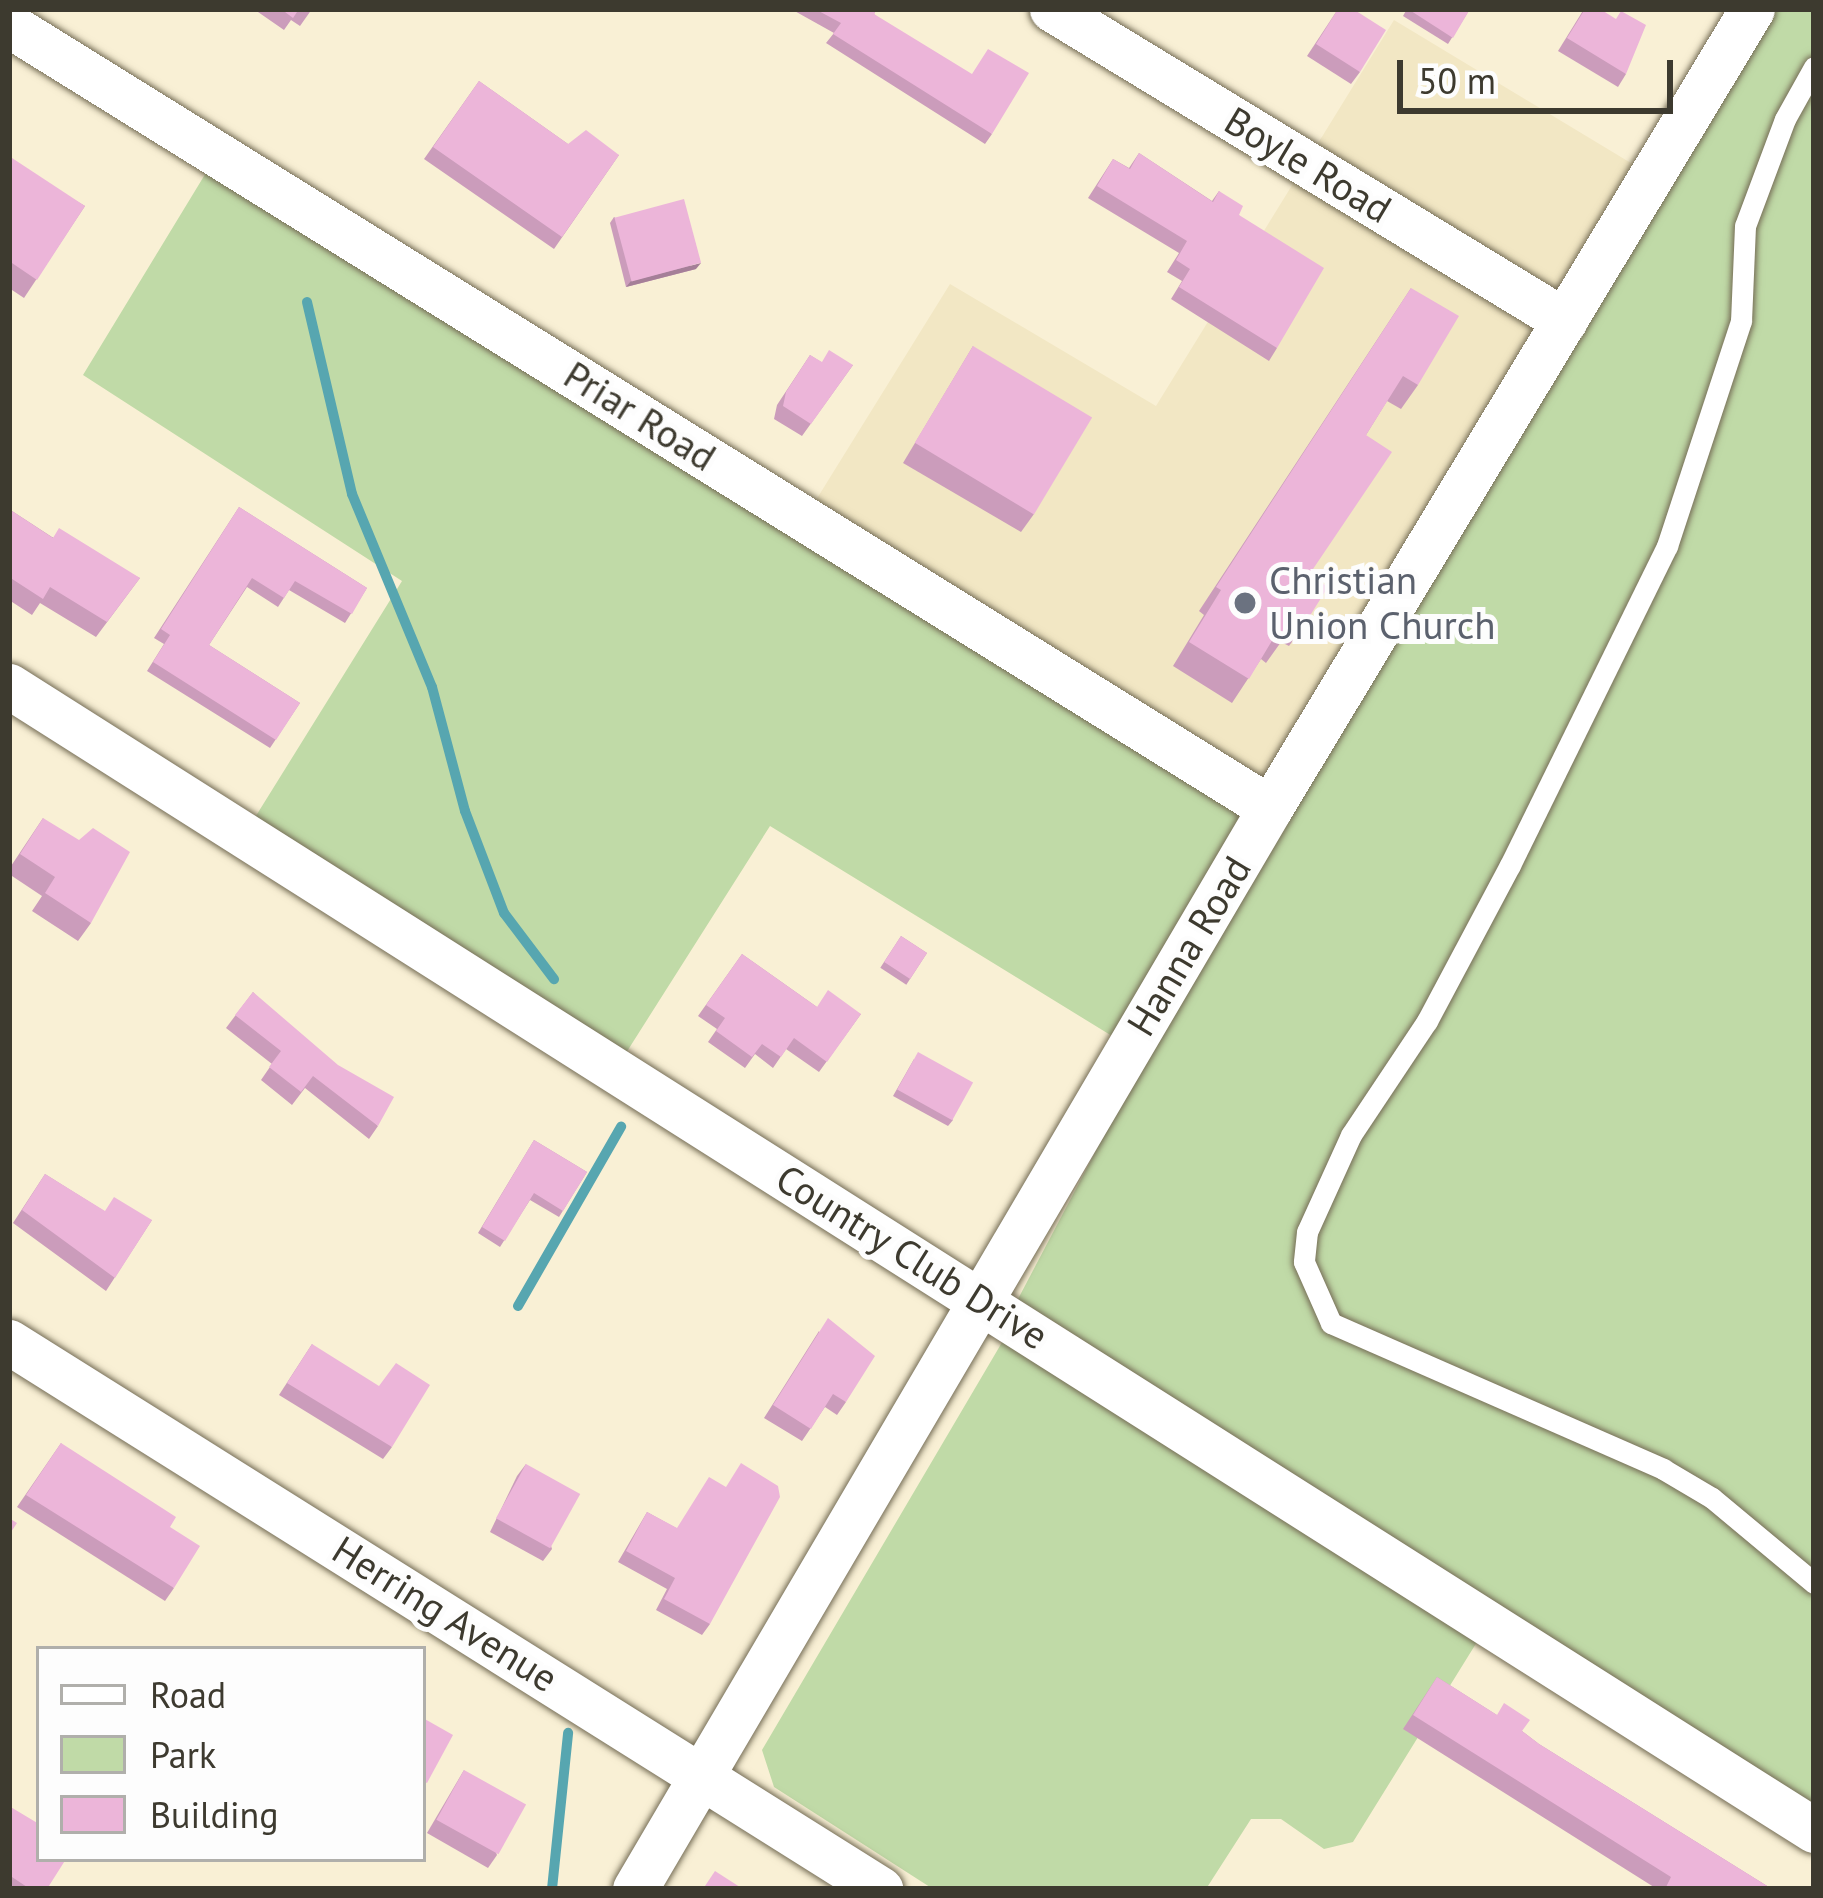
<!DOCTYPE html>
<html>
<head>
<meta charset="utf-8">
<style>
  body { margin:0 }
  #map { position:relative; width:1823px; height:1898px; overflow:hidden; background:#f9f0d5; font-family:"PT Sans",sans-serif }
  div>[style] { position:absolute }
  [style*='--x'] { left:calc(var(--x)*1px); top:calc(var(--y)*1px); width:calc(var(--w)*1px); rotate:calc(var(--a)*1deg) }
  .built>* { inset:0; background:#f2e7c4 }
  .green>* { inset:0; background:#c0daa7 }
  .stream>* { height:10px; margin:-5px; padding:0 5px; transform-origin:5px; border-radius:5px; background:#57a6b0 }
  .roads { filter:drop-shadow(0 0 3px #756d56) drop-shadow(0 0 3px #756d56) }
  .service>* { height:21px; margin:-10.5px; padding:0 10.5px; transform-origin:10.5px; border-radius:10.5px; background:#fff }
  .minor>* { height:45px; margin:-22.5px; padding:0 22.5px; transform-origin:22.5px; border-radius:22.5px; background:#fff }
  .wall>* { inset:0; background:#cb9cbb; transform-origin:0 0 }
  .shaded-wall>* { inset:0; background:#a57f98 }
  .building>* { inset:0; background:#ecb5d9; transform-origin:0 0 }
  .dots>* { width:33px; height:33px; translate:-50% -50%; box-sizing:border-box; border:6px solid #fdfdfd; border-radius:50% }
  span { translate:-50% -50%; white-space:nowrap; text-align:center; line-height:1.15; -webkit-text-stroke:10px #fdfdfd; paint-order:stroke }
  .street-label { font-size:39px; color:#3d3a2f }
  .worship-label { font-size:39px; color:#5b616d }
  .left { translate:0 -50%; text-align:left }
  .frame { position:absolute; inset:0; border:12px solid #3d3a2f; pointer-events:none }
  .legend { position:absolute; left:36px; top:1646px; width:390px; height:216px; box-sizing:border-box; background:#fdfdfd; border:3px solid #b0afab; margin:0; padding:15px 21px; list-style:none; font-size:36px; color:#3d3a2f }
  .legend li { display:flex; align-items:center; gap:24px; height:60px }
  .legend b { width:60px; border:3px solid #b0afab }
  .scale { position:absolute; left:1397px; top:60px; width:276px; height:54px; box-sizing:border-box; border:6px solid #3d3a2f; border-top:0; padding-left:15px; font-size:36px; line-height:42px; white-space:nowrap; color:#3d3a2f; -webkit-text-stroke:9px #fdfdfd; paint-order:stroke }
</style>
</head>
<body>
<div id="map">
  <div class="built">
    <div style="clip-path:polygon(1394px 20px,1669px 186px,1279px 835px,798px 529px,950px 284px,1156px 406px)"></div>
  </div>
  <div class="green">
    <div style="clip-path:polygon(1776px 9px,1814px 9px,1814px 1807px,1018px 1299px,1150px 1048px)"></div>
    <div style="clip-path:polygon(215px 158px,1244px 813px,1112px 1036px,770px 826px,626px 1053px,254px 819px,402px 581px,83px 375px)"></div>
    <div style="clip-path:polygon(1004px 1339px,1477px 1642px,1353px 1842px,1324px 1849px,1281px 1819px,1251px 1819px,1206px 1889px,933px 1889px,774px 1787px,762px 1750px)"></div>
  </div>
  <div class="stream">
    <div style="--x:307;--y:302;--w:197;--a:76.8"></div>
    <div style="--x:352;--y:494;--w:209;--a:67.5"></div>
    <div style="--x:432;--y:687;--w:128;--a:75.1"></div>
    <div style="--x:465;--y:811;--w:109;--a:69.1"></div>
    <div style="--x:504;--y:913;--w:83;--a:52.9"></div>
    <div style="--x:518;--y:1306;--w:207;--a:-60.1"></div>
    <div style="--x:552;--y:1889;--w:157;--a:-84.1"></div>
  </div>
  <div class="roads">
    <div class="service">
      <div style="--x:1814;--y:67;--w:60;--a:119.1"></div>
      <div style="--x:1785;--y:119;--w:114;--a:110.5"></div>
      <div style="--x:1745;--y:226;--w:95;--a:92.4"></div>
      <div style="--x:1741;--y:321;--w:237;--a:108.2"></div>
      <div style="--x:1667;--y:546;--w:356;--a:116.2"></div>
      <div style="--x:1510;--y:865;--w:177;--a:118"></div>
      <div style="--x:1427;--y:1021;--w:137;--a:123.7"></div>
      <div style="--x:1351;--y:1135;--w:107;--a:114.4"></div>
      <div style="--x:1307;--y:1232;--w:30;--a:96"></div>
      <div style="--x:1304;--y:1262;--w:67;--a:66.1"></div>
      <div style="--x:1331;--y:1323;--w:363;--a:23.7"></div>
      <div style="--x:1663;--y:1469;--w:57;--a:30.6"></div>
      <div style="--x:1712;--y:1498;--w:133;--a:39.8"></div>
    </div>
    <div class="minor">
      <div style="--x:1052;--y:9;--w:600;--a:31.31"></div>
      <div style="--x:9;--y:25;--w:1484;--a:31.84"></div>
      <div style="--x:9;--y:686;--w:2137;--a:32.37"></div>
      <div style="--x:9;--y:1342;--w:1029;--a:32.13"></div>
      <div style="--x:635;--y:1889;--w:1254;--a:-59.57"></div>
      <div style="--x:1270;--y:808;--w:933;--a:-58.9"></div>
    </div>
  </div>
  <div class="wall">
    <div style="clip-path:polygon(260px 9px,312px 9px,300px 26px,291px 20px,284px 30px,258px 12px)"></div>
    <div style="clip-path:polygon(791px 9px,877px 9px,874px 14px,992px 134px,985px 144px,826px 43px,834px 33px)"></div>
    <div style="clip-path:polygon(1338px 9px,1360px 72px,1351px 84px,1307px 56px)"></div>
    <div style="clip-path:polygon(1407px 9px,1470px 9px,1448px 44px,1403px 16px)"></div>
    <div style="clip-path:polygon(1584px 9px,1626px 74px,1618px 87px,1558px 51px)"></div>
    <div style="clip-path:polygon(479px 81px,568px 144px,619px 155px,554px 249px,424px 159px)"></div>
    <div style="clip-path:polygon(1139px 153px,1212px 201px,1219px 191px,1239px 215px,1277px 348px,1269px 361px,1171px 299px,1182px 281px,1167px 272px,1179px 253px,1088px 198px,1113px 159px,1129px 168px)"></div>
    <div style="clip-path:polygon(9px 162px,85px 206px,24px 298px,9px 288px)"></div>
    <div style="clip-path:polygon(614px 217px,696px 269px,626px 287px,610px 223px)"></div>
    <div style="clip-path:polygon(1411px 288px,1418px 385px,1401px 409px,1387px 401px,1366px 435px,1309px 575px,1306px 622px,1289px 646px,1281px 642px,1266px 663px,1261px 659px,1232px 703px,1173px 666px,1204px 615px,1199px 611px)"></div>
    <div style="clip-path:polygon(973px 346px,1034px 514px,1021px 532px,903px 463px)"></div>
    <div style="clip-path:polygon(810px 355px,821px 362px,853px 365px,802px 436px,774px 419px,777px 405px)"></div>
    <div style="clip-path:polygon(239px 507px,367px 588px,345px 623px,289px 590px,278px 607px,247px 587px,209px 645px,300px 703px,270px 748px,147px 671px,164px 644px,154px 638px)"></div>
    <div style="clip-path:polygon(9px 509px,52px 537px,140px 578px,96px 637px,40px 603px,32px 615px,9px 600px)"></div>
    <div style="clip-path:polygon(43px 818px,91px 923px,78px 941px,32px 911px,42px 896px,9px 874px,9px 869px)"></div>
    <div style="left:901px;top:936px;width:31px;height:38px;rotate:33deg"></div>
    <div style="clip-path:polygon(742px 954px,817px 1007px,861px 1014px,819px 1072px,786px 1049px,773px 1068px,755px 1054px,745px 1068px,708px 1042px,717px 1029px,698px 1016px)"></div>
    <div style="clip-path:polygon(253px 992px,378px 1126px,369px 1139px,305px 1088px,292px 1105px,261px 1080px,272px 1064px,226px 1028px)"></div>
    <div style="clip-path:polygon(914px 1059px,953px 1120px,948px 1126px,893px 1096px)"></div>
    <div style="clip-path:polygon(534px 1140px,587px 1172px,559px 1217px,530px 1200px,500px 1247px,478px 1233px)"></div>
    <div style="clip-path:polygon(45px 1174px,104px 1211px,152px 1220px,106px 1291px,13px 1223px)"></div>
    <div style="clip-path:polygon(819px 1331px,846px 1402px,837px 1415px,825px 1407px,802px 1441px,764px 1418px)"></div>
    <div style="clip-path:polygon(312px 1344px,392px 1447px,383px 1459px,279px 1395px)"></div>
    <div style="clip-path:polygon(61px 1443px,174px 1588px,165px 1601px,17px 1507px)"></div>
    <div style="clip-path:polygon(526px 1464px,552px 1549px,543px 1561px,490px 1532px,517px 1476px)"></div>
    <div style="clip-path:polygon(647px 1512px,676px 1528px,710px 1624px,702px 1635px,656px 1610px,667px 1589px,618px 1562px)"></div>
    <div style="clip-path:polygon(1437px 1677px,1522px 1731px,1539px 1744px,1772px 1889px,1657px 1889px,1403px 1729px)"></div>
    <div style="clip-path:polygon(464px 1770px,497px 1855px,488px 1868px,427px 1833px)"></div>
    <div style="clip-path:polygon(9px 1806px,47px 1889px,9px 1889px)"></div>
  </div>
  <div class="shaded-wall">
    <div style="clip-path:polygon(701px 263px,696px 269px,626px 287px,631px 281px)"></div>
  </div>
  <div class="building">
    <div style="clip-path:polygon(281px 9px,299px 9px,293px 18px)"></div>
    <div style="clip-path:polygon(815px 9px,877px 9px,874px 14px,972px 74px,988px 49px,1029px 73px,992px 134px,833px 34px,841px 23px)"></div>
    <div style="clip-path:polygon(1338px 9px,1353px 9px,1386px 30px,1360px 72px,1316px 44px)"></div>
    <div style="clip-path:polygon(1408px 9px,1470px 9px,1453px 38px)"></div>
    <div style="clip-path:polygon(1585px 9px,1600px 9px,1616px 19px,1621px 11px,1646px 25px,1626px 74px,1567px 38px)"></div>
    <div style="clip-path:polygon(479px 81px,568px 144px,586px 130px,619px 155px,562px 237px,433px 147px)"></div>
    <div style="clip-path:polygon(1139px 153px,1213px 202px,1219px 191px,1243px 206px,1239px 215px,1324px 268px,1277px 348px,1179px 287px,1190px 269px,1176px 260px,1187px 241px,1097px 186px,1113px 159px,1130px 169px)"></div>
    <div style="clip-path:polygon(12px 158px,85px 206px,37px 280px,9px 261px,9px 162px)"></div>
    <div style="left:684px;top:199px;width:66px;height:72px;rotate:75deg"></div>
    <div style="clip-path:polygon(1411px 288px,1459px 316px,1418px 385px,1403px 376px,1366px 435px,1392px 452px,1309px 575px,1328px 587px,1306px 622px,1297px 616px,1283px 639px,1276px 634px,1249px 679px,1189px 642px,1221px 590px,1216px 587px)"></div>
    <div style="left:973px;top:346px;width:139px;height:113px;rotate:31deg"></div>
    <div style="clip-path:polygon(829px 350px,853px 365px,811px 424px,783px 406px,786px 392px,810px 355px,822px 362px)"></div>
    <div style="clip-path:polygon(239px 507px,367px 588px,352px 614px,295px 581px,284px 598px,252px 578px,209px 645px,300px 703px,276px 740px,153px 662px,170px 635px,161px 629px)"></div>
    <div style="clip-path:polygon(9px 509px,53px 538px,59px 528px,140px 578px,107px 622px,50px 587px,43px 599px,9px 577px)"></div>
    <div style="clip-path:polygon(43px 818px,79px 840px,93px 828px,130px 852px,91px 923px,45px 893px,55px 877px,20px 854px)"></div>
    <div style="left:901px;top:936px;width:31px;height:31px;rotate:33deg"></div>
    <div style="clip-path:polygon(742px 954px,817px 1007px,828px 990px,861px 1014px,827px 1062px,794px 1038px,781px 1057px,762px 1044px,752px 1057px,716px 1031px,725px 1018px,706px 1005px)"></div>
    <div style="clip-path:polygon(253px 992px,338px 1065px,394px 1097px,378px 1126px,313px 1076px,301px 1092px,269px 1067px,281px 1051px,235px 1015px)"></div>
    <div style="left:918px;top:1052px;width:63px;height:43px;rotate:29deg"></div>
    <div style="clip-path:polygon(534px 1140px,587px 1172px,563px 1211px,534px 1193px,505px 1241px,482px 1227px)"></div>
    <div style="clip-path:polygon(45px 1174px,105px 1211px,114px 1197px,152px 1220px,115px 1278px,22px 1210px)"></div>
    <div style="clip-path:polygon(828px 1318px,875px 1356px,846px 1402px,833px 1394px,811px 1429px,773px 1405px)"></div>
    <div style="clip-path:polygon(312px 1344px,379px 1386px,396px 1363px,430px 1385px,392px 1447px,287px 1383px)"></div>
    <div style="clip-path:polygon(61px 1443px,176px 1517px,170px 1527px,200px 1546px,174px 1588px,26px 1495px)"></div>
    <div style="clip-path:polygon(741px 1463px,778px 1486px,780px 1497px,710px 1624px,664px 1599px,675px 1578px,626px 1551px,647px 1512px,677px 1528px,709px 1477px,726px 1487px)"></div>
    <div style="left:526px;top:1464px;width:62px;height:62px;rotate:29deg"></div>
    <div style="clip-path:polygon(9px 1518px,17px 1523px,9px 1535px)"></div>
    <div style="clip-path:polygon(1437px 1677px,1497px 1715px,1504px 1703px,1530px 1720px,1522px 1731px,1539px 1744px,1772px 1889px,1665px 1889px,1671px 1877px,1413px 1715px)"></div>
    <div style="clip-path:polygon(423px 1718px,453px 1735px,427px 1783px,423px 1781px)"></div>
    <div style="left:464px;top:1770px;width:71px;height:57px;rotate:29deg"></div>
    <div style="clip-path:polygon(9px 1806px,39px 1824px,39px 1859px,66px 1859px,47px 1889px,30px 1889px,9px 1875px)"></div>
    <div style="clip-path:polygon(715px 1871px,743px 1889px,703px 1889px)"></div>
  </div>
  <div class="dots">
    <div style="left:1245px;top:603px;background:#6b7280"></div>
  </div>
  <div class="street-label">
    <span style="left:1308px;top:165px;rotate:31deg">Boyle Road</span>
    <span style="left:640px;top:416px;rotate:32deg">Priar Road</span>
    <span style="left:1189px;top:946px;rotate:-59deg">Hanna Road</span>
    <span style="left:912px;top:1257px;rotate:32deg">Country Club Drive</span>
    <span style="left:445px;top:1614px;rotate:32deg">Herring Avenue</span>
  </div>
  <div class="worship-label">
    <span class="left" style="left:1269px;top:603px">Christian<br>Union Church</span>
  </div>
  <div class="frame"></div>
  <ul class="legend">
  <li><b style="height:15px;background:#fff"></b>Road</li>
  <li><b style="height:33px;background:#c0daa7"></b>Park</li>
  <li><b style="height:33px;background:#ecb5d9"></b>Building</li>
  </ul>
  <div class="scale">50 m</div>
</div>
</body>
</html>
